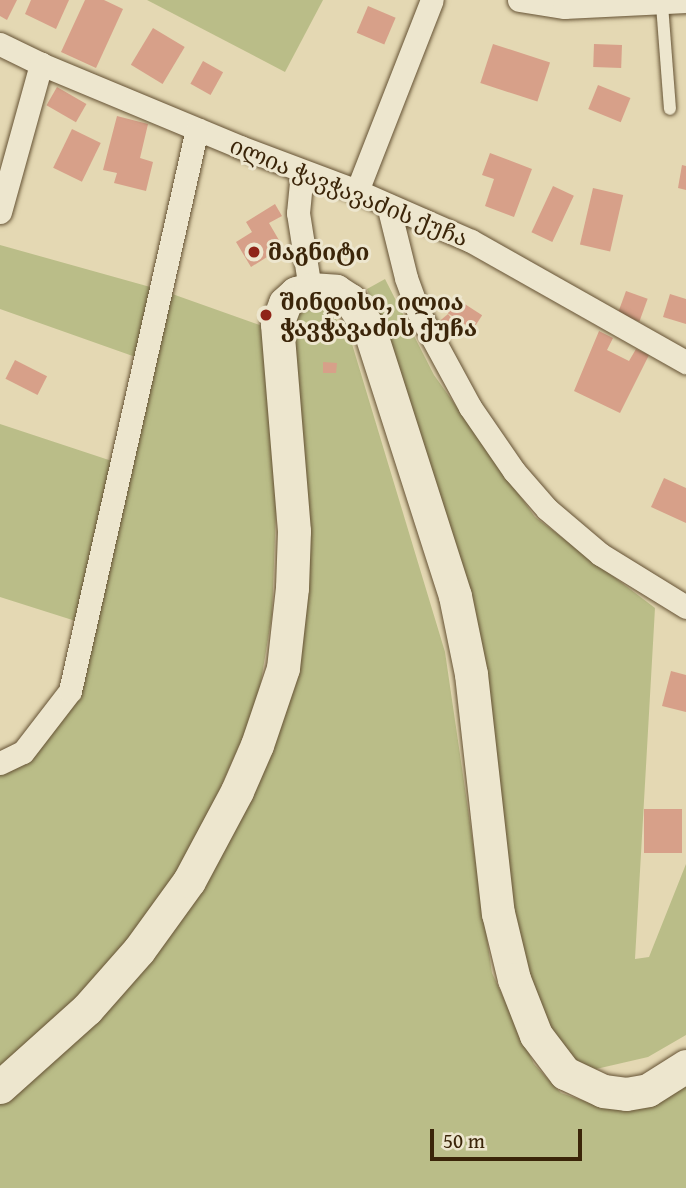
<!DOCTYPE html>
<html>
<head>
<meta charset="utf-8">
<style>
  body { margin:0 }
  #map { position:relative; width:686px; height:1188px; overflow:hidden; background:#e4d8b3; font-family:"Gentium Book Plus","Noto Serif Georgian",serif }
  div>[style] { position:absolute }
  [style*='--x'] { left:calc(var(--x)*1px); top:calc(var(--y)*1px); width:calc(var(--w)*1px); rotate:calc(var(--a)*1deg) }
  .green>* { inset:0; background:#babd88 }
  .building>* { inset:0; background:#d7a089; transform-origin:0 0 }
  .roads { filter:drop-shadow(0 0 2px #655234) drop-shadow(0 0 2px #655234) }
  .service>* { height:12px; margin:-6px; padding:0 6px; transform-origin:6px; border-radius:6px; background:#ede6ce }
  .minor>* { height:23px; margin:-11.5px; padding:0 11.5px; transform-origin:11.5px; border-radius:11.5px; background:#ede6ce }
  .secondary>* { height:33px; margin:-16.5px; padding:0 16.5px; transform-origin:16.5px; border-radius:16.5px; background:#ede6ce }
  .dots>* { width:19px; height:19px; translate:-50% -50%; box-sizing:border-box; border:4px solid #ede6ce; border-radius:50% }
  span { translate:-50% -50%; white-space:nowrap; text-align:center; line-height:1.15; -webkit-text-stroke:6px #ede6ce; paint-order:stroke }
  .street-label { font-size:23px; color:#3b2509 }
  .poi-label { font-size:23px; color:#3b2509; font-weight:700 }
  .left { translate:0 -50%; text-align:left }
  .scale { position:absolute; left:430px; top:1129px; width:152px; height:32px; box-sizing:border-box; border:4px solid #3b2509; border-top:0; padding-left:9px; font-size:21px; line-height:24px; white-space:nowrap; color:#3b2509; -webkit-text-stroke:5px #ede6ce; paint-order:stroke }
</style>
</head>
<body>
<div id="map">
  <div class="green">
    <div style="clip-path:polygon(147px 0,323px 0,285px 72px)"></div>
    <div style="clip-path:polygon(0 245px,161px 290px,268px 328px,276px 510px,272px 615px,257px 705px,181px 877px,0 1087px,0 763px,70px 691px,85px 624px,0 597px,0 424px,121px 464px,144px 360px,0 309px)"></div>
    <div style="clip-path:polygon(385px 279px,434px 375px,535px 517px,655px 608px,635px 959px,649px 957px,686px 864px,686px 1035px,648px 1057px,596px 1069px,568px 1059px,544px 1022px,512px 913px,414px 419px,367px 289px)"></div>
    <div style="clip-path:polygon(305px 307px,320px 307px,334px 316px,352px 344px,445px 652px,492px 973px,534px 1064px,561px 1093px,596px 1105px,686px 1083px,686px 1188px,0 1188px,0 1097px,103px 1008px,288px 662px,285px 347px,295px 313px)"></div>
  </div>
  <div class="building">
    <div style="clip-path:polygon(0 0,17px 0,7px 20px,0 16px)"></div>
    <div style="clip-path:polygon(31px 0,69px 0,56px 29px,25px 14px)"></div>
    <div style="clip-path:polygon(85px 0,104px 0,123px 9px,96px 68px,61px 52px)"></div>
    <div style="left:368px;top:6px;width:30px;height:29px;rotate:23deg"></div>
    <div style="left:153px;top:28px;width:37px;height:43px;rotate:31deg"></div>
    <div style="left:493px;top:44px;width:60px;height:41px;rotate:18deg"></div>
    <div style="left:594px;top:44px;width:28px;height:23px;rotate:2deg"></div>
    <div style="left:203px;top:61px;width:23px;height:26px;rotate:29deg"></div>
    <div style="left:598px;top:85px;width:35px;height:26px;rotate:22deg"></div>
    <div style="left:57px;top:87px;width:34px;height:21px;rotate:30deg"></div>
    <div style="clip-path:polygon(117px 116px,148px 124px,140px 158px,153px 162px,146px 191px,114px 183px,117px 173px,103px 170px)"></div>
    <div style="left:72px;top:129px;width:32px;height:43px;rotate:26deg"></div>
    <div style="clip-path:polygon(490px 153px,532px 169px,514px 217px,485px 206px,494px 179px,482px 175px)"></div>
    <div style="clip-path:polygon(682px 165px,686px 166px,686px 190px,678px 188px)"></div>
    <div style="left:553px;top:186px;width:23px;height:51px;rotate:25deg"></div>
    <div style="left:593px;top:188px;width:31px;height:58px;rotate:13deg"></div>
    <div style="clip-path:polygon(275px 204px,282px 216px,269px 223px,283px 247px,251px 267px,236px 242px,252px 232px,246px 222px)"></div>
    <div style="left:626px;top:291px;width:23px;height:24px;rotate:20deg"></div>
    <div style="clip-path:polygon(670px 294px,686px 299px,686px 324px,663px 317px)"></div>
    <div style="left:457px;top:299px;width:30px;height:17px;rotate:33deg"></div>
    <div style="left:448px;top:314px;width:23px;height:11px;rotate:50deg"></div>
    <div style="clip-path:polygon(599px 331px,613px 338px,607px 350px,629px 361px,636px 349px,649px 355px,620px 413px,574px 391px)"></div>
    <div style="left:15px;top:360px;width:36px;height:21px;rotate:27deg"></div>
    <div style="clip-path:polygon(323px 362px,337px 363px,336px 373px,323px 373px)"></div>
    <div style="clip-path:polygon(664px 478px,686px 488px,686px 523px,651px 507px)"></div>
    <div style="clip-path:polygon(671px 671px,686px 675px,686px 712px,662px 706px)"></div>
    <div style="left:644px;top:809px;width:38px;height:44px"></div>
  </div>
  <div class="roads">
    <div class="service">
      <div style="--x:662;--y:5;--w:104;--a:85.6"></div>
    </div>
    <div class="minor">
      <div style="--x:519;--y:0;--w:46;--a:8.8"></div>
      <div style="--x:564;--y:7;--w:122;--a:-2.8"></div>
      <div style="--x:0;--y:44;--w:46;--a:26"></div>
      <div style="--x:41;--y:64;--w:216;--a:22.6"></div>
      <div style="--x:240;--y:147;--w:125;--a:20.6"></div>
      <div style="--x:357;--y:191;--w:124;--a:23.7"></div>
      <div style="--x:471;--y:241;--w:247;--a:29.4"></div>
      <div style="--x:302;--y:172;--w:41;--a:95.6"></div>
      <div style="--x:298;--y:213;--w:77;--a:81"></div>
      <div style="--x:357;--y:191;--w:205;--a:-68.6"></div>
      <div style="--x:388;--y:205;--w:75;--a:76.1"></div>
      <div style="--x:406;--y:278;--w:37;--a:70"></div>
      <div style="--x:419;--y:313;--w:107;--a:61.5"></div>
      <div style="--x:470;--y:407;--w:78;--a:55.5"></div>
      <div style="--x:514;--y:471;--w:50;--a:49"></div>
      <div style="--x:547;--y:509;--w:70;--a:40.3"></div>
      <div style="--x:600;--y:554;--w:101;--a:31.6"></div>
      <div style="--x:0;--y:212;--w:154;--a:-74.5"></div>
      <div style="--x:0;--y:763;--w:25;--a:-26"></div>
      <div style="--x:23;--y:752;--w:77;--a:-52.4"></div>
      <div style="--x:70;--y:691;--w:576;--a:-77.27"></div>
    </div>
    <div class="secondary">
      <div style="--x:0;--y:1087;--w:117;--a:-41.9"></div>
      <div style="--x:87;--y:1009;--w:79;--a:-48.6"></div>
      <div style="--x:139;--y:950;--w:85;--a:-54.1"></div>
      <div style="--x:189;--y:881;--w:102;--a:-61.9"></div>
      <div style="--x:237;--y:791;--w:50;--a:-66.5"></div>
      <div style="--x:257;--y:745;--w:81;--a:-71.3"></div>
      <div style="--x:283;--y:668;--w:81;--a:-83.6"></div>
      <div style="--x:292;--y:588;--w:57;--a:-88"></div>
      <div style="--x:294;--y:531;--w:208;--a:-94.7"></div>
      <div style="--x:277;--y:324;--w:22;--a:-69"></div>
      <div style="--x:285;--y:303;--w:15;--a:-42"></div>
      <div style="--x:296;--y:293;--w:15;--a:-16"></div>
      <div style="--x:310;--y:289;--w:26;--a:4"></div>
      <div style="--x:336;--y:291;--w:17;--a:33"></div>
      <div style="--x:350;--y:300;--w:34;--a:56"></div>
      <div style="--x:369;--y:328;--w:281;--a:72.2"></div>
      <div style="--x:455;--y:596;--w:80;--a:78.4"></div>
      <div style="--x:471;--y:674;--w:241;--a:83.6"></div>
      <div style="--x:498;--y:913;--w:68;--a:76.4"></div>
      <div style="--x:514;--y:979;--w:60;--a:68.6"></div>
      <div style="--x:536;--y:1035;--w:48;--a:52.7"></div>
      <div style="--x:565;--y:1073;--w:42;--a:25.3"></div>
      <div style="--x:603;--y:1091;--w:23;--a:7"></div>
      <div style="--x:626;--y:1094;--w:22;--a:-10"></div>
      <div style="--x:648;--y:1090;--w:45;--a:-32.3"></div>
    </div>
  </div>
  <div class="dots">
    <div style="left:254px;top:252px;background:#8f2418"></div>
    <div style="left:266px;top:315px;background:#8f2418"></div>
  </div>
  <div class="street-label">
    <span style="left:349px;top:192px;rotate:22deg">ილია ჭავჭავაძის ქუჩა</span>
  </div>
  <div class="poi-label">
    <span class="left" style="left:268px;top:252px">მაგნიტი</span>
    <span class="left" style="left:280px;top:315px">შინდისი, ილია<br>ჭავჭავაძის ქუჩა</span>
  </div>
  <div class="scale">50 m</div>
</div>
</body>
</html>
